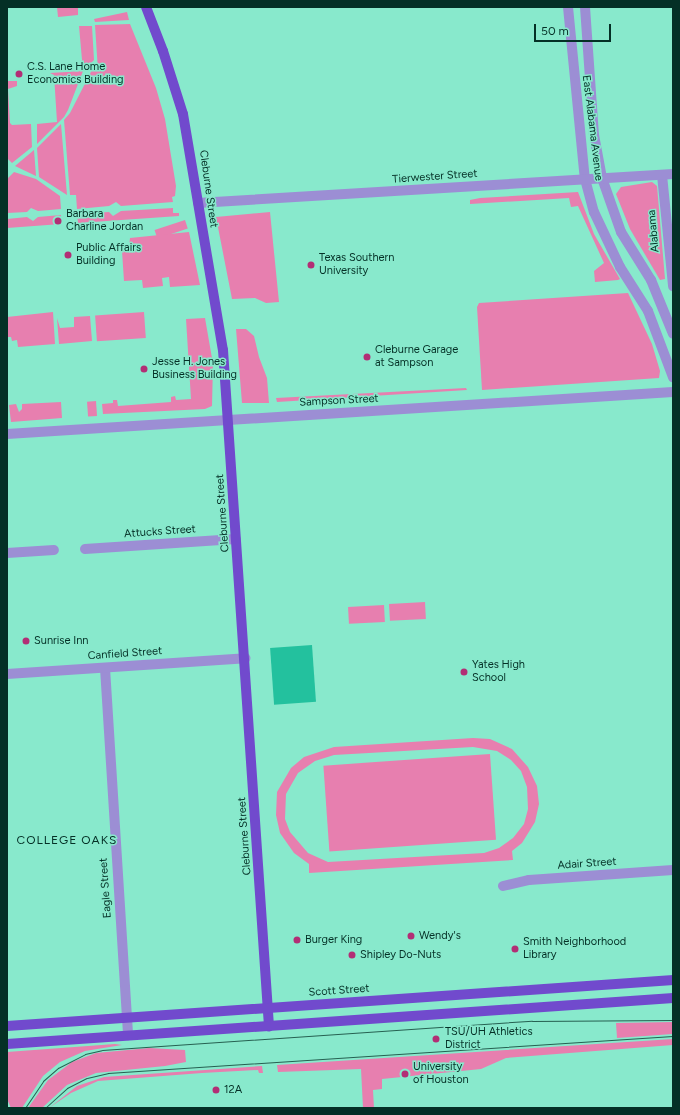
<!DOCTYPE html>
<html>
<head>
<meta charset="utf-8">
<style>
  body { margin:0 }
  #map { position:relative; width:680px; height:1115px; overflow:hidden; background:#88e9cc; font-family:Figtree,sans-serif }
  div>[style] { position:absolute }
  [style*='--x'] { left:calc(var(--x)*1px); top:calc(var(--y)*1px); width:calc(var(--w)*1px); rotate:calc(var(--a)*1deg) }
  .green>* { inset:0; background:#e77faf; transform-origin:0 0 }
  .water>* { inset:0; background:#23c19e; transform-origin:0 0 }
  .minor>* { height:10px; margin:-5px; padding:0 5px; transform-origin:5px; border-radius:5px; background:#9c8ed4 }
  .major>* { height:10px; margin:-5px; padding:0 5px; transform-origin:5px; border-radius:5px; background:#714acd }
  .tram>* { height:1px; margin:-0.5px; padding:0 0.5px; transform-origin:0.5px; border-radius:0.5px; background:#266051 }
  .dots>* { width:11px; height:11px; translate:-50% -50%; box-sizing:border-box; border:2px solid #88e9cc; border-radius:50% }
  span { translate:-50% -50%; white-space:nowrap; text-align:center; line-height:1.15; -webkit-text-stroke:3px #88e9cc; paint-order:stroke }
  .poi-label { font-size:11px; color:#043026 }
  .left { translate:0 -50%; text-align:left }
  .street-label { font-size:11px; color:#043026 }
  .neighbourhood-label { font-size:12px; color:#043026; letter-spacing:1px }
  .frame { position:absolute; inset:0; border:8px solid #043026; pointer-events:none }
  .scale { position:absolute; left:534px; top:24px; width:77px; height:18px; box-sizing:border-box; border:2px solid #043026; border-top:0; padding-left:5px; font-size:12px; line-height:14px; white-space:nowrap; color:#043026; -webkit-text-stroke:3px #88e9cc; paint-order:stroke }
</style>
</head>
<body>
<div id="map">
  <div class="green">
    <div style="clip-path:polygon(57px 7px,78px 7px,78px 15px,58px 17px)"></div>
    <div style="clip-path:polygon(127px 12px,129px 20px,95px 22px,94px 19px)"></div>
    <div style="clip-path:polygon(130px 24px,156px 88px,165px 119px,176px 186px,175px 196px,172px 197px,173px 202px,121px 206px,116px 202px,109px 206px,77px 209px,76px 195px,70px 195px,64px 120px,70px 113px,95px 64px,95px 71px,98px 71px,95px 25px)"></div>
    <div style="clip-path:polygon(79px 26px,92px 26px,94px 60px,83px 71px,68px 110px,64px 117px,37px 144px,37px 124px,57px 122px,54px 75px,50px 73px,83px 71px)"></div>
    <div style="clip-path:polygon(7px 81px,17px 81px,17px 86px,8px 89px,10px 123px,12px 125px,31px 124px,32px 147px,12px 163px,7px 158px)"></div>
    <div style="clip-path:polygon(61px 124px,67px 195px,39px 177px,37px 148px)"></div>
    <div style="clip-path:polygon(34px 150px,36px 176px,15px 166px)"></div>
    <div style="clip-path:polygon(14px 172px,36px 179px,60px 196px,61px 209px,38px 211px,31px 208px,27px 212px,7px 213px,7px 179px)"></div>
    <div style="clip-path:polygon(652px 182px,657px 186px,665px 279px,660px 280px,630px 229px,616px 194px,621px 187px)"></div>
    <div style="clip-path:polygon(578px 192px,594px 234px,620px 279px,618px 280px,595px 282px,594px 271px,604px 263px,578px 206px,571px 207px,569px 198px,470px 204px,470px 200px,480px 198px)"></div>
    <div style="clip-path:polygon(173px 208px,173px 213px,179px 213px,179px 216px,78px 223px,77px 214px,109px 212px,113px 216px,121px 211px)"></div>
    <div style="clip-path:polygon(270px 212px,279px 302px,266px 303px,255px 298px,232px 299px,216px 217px)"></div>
    <div style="clip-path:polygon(61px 215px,61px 224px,7px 228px,7px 219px,27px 217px,33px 221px,38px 217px)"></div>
    <div style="left:185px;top:220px;width:9px;height:32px;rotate:72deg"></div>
    <div style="clip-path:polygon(189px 232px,200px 285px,170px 287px,169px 277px,162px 278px,163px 286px,143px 288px,142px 280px,124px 281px,122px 251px,129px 246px,130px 238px)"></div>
    <div style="clip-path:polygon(628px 293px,652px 344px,660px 371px,659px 378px,482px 390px,477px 307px,479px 303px)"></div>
    <div style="clip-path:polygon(53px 312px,55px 344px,18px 347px,17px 340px,12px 341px,11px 337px,7px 337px,7px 317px)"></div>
    <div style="left:144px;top:312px;width:26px;height:49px;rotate:86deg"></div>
    <div style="clip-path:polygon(90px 316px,92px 341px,59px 344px,57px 318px,60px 328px,74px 327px,74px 317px)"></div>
    <div style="clip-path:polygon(205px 318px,213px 364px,212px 406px,205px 409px,103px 414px,102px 404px,113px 403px,113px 400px,117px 400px,118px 406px,171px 402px,171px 397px,175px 396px,176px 400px,191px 399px,186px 319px)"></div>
    <div style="clip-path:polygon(236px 329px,246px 329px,254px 336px,259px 357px,267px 378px,269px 403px,242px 403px)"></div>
    <div style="clip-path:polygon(466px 388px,467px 390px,277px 402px,276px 398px)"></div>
    <div style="left:96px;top:401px;width:15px;height:9px;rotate:86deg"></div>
    <div style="clip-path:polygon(61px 402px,62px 418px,11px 422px,9px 405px,16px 404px,19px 412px,22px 409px,22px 404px)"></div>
    <div style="left:425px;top:602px;width:17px;height:36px;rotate:87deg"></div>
    <div style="left:384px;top:605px;width:17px;height:36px;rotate:87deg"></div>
    <div style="clip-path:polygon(evenodd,473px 738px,490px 739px,512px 749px,528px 767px,537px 786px,539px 804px,535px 822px,522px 843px,512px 851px,513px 860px,309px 873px,309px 864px,294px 853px,280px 833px,276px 815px,277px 792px,291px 768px,304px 757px,334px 747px,473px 738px,473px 747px,497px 751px,511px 760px,521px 771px,527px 787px,528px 809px,524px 824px,513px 838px,499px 848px,484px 853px,328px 862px,308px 853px,290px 832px,285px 819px,286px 794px,298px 773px,315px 761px,334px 755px,473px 747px)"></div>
    <div style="left:490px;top:754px;width:86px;height:167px;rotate:86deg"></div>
    <div style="clip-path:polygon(673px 1022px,673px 1034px,617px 1038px,616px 1023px)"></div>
    <div style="clip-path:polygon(673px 1039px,673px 1045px,506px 1058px,481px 1069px,382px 1079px,382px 1089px,373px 1090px,374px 1108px,363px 1108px,361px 1069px,278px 1072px,277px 1065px)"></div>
    <div style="clip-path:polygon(115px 1044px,122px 1045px,85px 1051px,60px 1062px,43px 1076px,22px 1108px,11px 1108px,7px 1099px,7px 1052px)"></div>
    <div style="clip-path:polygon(149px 1048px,185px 1050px,186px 1062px,165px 1066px,96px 1073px,67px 1085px,42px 1108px,28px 1108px,48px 1080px,72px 1062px,96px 1053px)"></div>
    <div style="clip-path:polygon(262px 1066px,263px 1073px,259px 1073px,258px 1070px,202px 1073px,98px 1081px,71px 1093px,49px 1108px,77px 1086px,104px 1077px)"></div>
  </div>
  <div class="water">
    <div style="left:312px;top:645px;width:57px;height:42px;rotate:86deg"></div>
  </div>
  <div class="minor">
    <div style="--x:568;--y:7;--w:173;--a:84.4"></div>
    <div style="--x:585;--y:179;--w:34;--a:75"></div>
    <div style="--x:594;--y:212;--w:61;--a:64.7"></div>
    <div style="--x:620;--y:267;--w:52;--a:57.5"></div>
    <div style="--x:648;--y:311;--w:71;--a:69.3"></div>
    <div style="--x:585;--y:7;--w:128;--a:86"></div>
    <div style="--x:594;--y:135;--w:44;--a:79.5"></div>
    <div style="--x:602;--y:178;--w:57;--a:70.6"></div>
    <div style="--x:621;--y:232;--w:57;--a:58"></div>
    <div style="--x:651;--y:280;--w:58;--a:67.8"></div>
    <div style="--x:662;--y:175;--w:112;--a:84.3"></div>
    <div style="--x:198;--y:203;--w:476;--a:-3.5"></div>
    <div style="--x:7;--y:434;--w:667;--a:-3.61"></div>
    <div style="--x:85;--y:549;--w:151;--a:-3.8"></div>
    <div style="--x:7;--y:553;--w:47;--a:-3.7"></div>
    <div style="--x:105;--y:668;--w:368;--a:86.4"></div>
    <div style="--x:7;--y:674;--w:239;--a:-3.8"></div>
    <div style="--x:503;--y:886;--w:27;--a:-13"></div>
    <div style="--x:529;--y:880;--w:144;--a:-4"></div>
  </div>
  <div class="major">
    <div style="--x:146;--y:7;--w:47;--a:68.9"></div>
    <div style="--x:163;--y:51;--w:66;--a:72.4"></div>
    <div style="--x:183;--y:114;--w:239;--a:80.4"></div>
    <div style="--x:223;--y:350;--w:678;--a:86.11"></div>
    <div style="--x:7;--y:1026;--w:668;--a:-3.95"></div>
    <div style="--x:7;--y:1044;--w:668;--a:-3.95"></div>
  </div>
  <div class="tram">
    <div style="--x:25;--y:1108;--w:32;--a:-56"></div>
    <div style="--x:43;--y:1081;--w:20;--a:-41"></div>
    <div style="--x:58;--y:1068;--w:30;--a:-27"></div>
    <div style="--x:85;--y:1054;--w:17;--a:-13"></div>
    <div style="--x:102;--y:1050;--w:431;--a:-3.9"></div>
    <div style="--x:532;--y:1021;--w:141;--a:-0.4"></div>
    <div style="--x:45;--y:1108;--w:30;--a:-42"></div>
    <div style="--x:67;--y:1088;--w:22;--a:-27"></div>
    <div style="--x:87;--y:1078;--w:22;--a:-13"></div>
    <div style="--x:108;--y:1073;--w:566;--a:-3.75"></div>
  </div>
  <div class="dots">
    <div style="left:19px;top:74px;background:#b22e75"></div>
    <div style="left:58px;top:221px;background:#b22e75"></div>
    <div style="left:68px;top:255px;background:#b22e75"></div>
    <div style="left:311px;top:265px;background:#b22e75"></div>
    <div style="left:367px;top:357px;background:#b22e75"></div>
    <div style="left:144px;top:369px;background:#b22e75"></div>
    <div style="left:26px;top:641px;background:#b22e75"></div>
    <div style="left:464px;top:672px;background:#b22e75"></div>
    <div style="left:411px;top:936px;background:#b22e75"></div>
    <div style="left:297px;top:940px;background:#b22e75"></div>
    <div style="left:515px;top:949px;background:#b22e75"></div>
    <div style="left:352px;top:955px;background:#b22e75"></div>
    <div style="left:436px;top:1039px;background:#b22e75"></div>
    <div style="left:405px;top:1074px;background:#b22e75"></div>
    <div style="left:216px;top:1090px;background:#b22e75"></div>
  </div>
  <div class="poi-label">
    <span class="left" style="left:27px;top:74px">C.S. Lane Home<br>Economics Building</span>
    <span class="left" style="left:66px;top:221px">Barbara<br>Charline Jordan</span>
    <span class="left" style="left:76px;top:255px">Public Affairs<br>Building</span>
    <span class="left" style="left:319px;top:265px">Texas Southern<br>University</span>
    <span class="left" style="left:375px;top:357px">Cleburne Garage<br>at Sampson</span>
    <span class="left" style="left:152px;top:369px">Jesse H. Jones<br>Business Building</span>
    <span class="left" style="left:34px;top:641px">Sunrise Inn</span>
    <span class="left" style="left:472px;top:672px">Yates High<br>School</span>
    <span class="left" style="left:419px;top:936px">Wendy's</span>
    <span class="left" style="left:305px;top:940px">Burger King</span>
    <span class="left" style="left:523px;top:949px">Smith Neighborhood<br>Library</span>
    <span class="left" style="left:360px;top:955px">Shipley Do-Nuts</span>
    <span class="left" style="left:445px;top:1039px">TSU/UH Athletics<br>District</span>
    <span class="left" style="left:413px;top:1074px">University<br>of Houston</span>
    <span class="left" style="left:224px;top:1090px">12A</span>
  </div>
  <div class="street-label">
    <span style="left:592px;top:128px;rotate:83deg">East Alabama Avenue</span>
    <span style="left:435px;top:177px;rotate:-4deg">Tierwester Street</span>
    <span style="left:208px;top:189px;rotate:82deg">Cleburne Street</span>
    <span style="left:654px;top:231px;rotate:-95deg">Alabama</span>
    <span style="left:339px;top:401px;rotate:-3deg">Sampson Street</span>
    <span style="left:223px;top:513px;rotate:-94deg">Cleburne Street</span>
    <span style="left:160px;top:532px;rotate:-4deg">Attucks Street</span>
    <span style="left:125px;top:654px;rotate:-4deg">Canfield Street</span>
    <span style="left:245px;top:836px;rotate:-94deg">Cleburne Street</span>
    <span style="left:587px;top:864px;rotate:-4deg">Adair Street</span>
    <span style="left:106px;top:888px;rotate:-94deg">Eagle Street</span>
    <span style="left:339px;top:991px;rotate:-4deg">Scott Street</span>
  </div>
  <div class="neighbourhood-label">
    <span style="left:67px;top:841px">COLLEGE OAKS</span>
  </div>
  <div class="frame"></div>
  <div class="scale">50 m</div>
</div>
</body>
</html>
